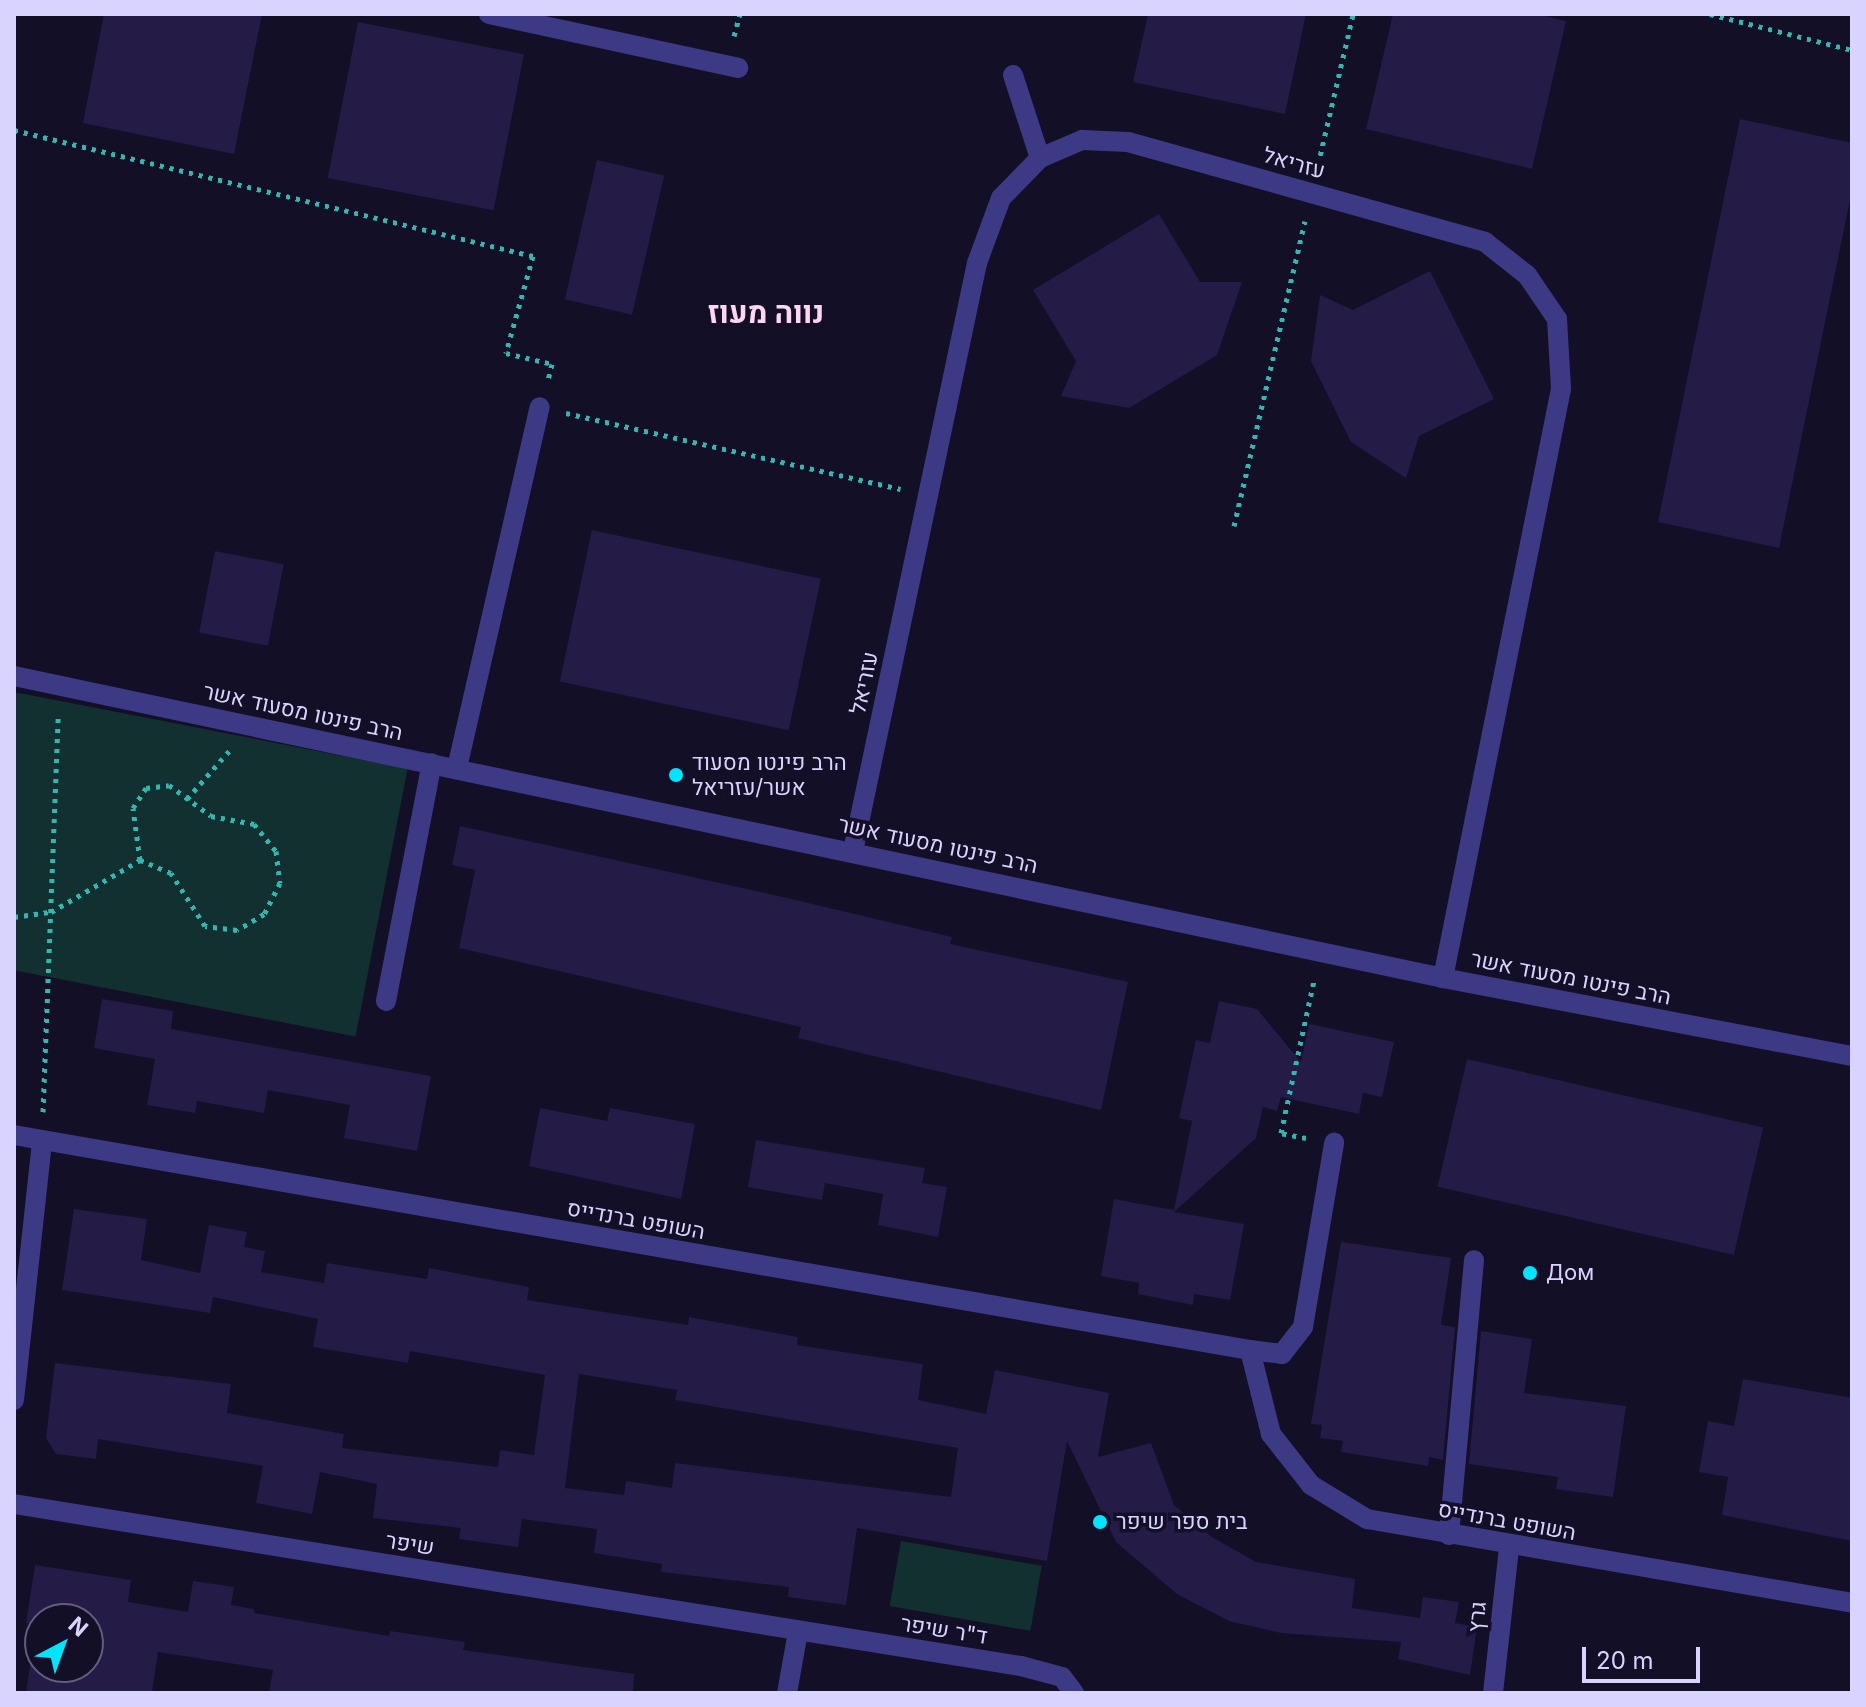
<!DOCTYPE html>
<html>
<head>
<meta charset="utf-8">
<style>
  body { margin:0 }
  #map { position:relative; width:1866px; height:1707px; overflow:hidden; background:#130f26; font-family:Inter,Heebo,sans-serif }
  div>[style] { position:absolute }
  [style*='--x'] { left:calc(var(--x)*1px); top:calc(var(--y)*1px); width:calc(var(--w)*1px); rotate:calc(var(--a)*1deg) }
  .green>* { inset:0; background:#12302f; transform-origin:0 0 }
  .building>* { inset:0; background:#241b47; transform-origin:0 0 }
  .path>* { height:5px; margin-top:-2.5px; transform-origin:0; background:repeating-linear-gradient(90deg,#2fb8b0 0 4px,transparent 0 10px) }
  .lane>* { height:20px; margin:-10px; padding:0 10px; transform-origin:10px; border-radius:10px; background:#3d3a85 }
  .street>* { height:20px; margin:-10px; padding:0 10px; transform-origin:10px; border-radius:10px; background:#3d3a85 }
  .dots>* { width:22px; height:22px; translate:-50% -50%; box-sizing:border-box; border:4px solid #130f26; border-radius:50% }
  span { translate:-50% -50%; white-space:nowrap; text-align:center; line-height:1.15; -webkit-text-stroke:7px #130f26; paint-order:stroke }
  .street-label { font-size:22px; color:#d9d4ff }
  .poi-label { font-size:22px; color:#d9d4ff }
  .left { translate:0 -50%; text-align:left }
  .district-label { font-size:30px; color:#ffd6f0; font-weight:700 }
  .frame { position:absolute; inset:0; border:16px solid #d9d4ff; pointer-events:none }
  .north { position:absolute; left:24px; top:1603px; width:80px; height:80px; box-sizing:border-box; background:#130f26; border:2px solid #625e7d; border-radius:50%; rotate:41deg; font-size:22px; font-weight:700; line-height:32px; text-align:center; color:#d9d4ff }
  .north::after { content:''; display:block; margin:auto; width:28px; height:36px; background:#00e5ff; clip-path:polygon(50% 0,100% 100%,50% 72%,0 100%) }
  .scale { position:absolute; left:1582px; top:1647px; width:118px; height:36px; box-sizing:border-box; border:4px solid #d9d4ff; border-top:0; padding-left:10px; font-size:24px; line-height:28px; white-space:nowrap; color:#d9d4ff; -webkit-text-stroke:6px #130f26; paint-order:stroke }
</style>
</head>
<body>
<div id="map">
  <div class="green">
    <div style="left:14px;top:692px;width:401px;height:273px;rotate:11deg"></div>
    <div style="left:901px;top:1541px;width:143px;height:66px;rotate:10deg"></div>
  </div>
  <div class="building">
    <div style="clip-path:polygon(104px 14px,262px 14px,234px 154px,83px 123px)"></div>
    <div style="clip-path:polygon(1148px 14px,1306px 14px,1285px 114px,1133px 82px)"></div>
    <div style="clip-path:polygon(1393px 14px,1536px 14px,1566px 21px,1532px 169px,1366px 129px)"></div>
    <div style="left:358px;top:22px;width:169px;height:159px;rotate:11deg"></div>
    <div style="clip-path:polygon(1740px 119px,1852px 143px,1852px 190px,1779px 548px,1658px 522px)"></div>
    <div style="left:597px;top:160px;width:69px;height:143px;rotate:13deg"></div>
    <div style="clip-path:polygon(1159px 214px,1200px 282px,1242px 282px,1217px 355px,1129px 408px,1061px 396px,1076px 361px,1033px 290px)"></div>
    <div style="clip-path:polygon(1430px 271px,1494px 399px,1419px 436px,1406px 478px,1351px 442px,1311px 361px,1320px 295px,1353px 310px)"></div>
    <div style="left:592px;top:530px;width:234px;height:155px;rotate:12deg"></div>
    <div style="left:215px;top:551px;width:70px;height:83px;rotate:11deg"></div>
    <div style="clip-path:polygon(460px 826px,783px 897px,952px 937px,950px 944px,1128px 982px,1101px 1110px,798px 1038px,801px 1027px,459px 948px,475px 870px,452px 865px)"></div>
    <div style="clip-path:polygon(102px 999px,173px 1011px,171px 1029px,431px 1076px,417px 1151px,344px 1138px,350px 1105px,268px 1090px,264px 1113px,197px 1101px,195px 1113px,147px 1105px,155px 1059px,94px 1048px)"></div>
    <div style="clip-path:polygon(1219px 1001px,1257px 1009px,1301px 1062px,1309px 1024px,1394px 1042px,1382px 1097px,1363px 1093px,1359px 1114px,1281px 1097px,1277px 1111px,1263px 1107px,1256px 1138px,1174px 1212px,1244px 1224px,1230px 1300px,1194px 1294px,1193px 1305px,1138px 1294px,1139px 1283px,1101px 1276px,1114px 1199px,1174px 1210px,1192px 1121px,1179px 1118px,1196px 1040px,1210px 1043px)"></div>
    <div style="left:1467px;top:1059px;width:304px;height:131px;rotate:13deg"></div>
    <div style="clip-path:polygon(540px 1108px,607px 1121px,610px 1108px,695px 1124px,681px 1199px,529px 1166px)"></div>
    <div style="clip-path:polygon(756px 1140px,925px 1168px,922px 1183px,947px 1187px,938px 1237px,878px 1225px,883px 1194px,825px 1183px,822px 1200px,748px 1187px)"></div>
    <div style="clip-path:polygon(evenodd,74px 1209px,147px 1219px,141px 1260px,200px 1273px,209px 1225px,247px 1232px,244px 1247px,265px 1251px,261px 1272px,324px 1283px,327px 1263px,427px 1279px,429px 1268px,529px 1287px,527px 1300px,688px 1325px,689px 1317px,798px 1337px,797px 1345px,923px 1364px,918px 1400px,986px 1414px,995px 1370px,1109px 1393px,1098px 1457px,1151px 1443px,1174px 1505px,1212px 1537px,1256px 1562px,1355px 1579px,1352px 1608px,1420px 1618px,1423px 1597px,1459px 1602px,1455px 1623px,1477px 1627px,1470px 1675px,1398px 1659px,1401px 1642px,1281px 1633px,1229px 1621px,1177px 1594px,1116px 1542px,1067px 1441px,1047px 1561px,857px 1528px,846px 1605px,788px 1597px,789px 1587px,661px 1572px,662px 1564px,594px 1553px,597px 1529px,522px 1519px,518px 1547px,459px 1539px,461px 1528px,373px 1518px,377px 1484px,320px 1472px,312px 1514px,256px 1503px,263px 1466px,98px 1439px,96px 1459px,56px 1454px,46px 1438px,55px 1363px,231px 1384px,227px 1413px,344px 1434px,342px 1448px,498px 1467px,500px 1450px,534px 1455px,545px 1375px,410px 1351px,408px 1363px,313px 1347px,318px 1319px,213px 1297px,210px 1313px,62px 1290px,74px 1209px,579px 1374px,677px 1390px,675px 1400px,958px 1448px,951px 1497px,675px 1463px,672px 1488px,626px 1481px,624px 1495px,565px 1488px,579px 1374px)"></div>
    <div style="clip-path:polygon(1341px 1242px,1451px 1258px,1441px 1325px,1455px 1327px,1443px 1460px,1429px 1457px,1428px 1466px,1341px 1452px,1343px 1441px,1320px 1438px,1322px 1425px,1311px 1424px)"></div>
    <div style="clip-path:polygon(1481px 1331px,1532px 1339px,1524px 1393px,1626px 1406px,1613px 1497px,1556px 1489px,1558px 1477px,1469px 1464px)"></div>
    <div style="clip-path:polygon(1743px 1379px,1852px 1398px,1852px 1541px,1722px 1515px,1728px 1477px,1699px 1472px,1708px 1421px,1734px 1426px)"></div>
    <div style="clip-path:polygon(evenodd,35px 1565px,131px 1580px,128px 1602px,188px 1612px,193px 1581px,234px 1587px,231px 1605px,254px 1609px,254px 1613px,389px 1636px,390px 1631px,465px 1642px,463px 1650px,634px 1674px,633px 1693px,269px 1693px,273px 1670px,158px 1652px,152px 1693px,26px 1693px,36px 1624px,26px 1623px,35px 1565px,40px 1619px,88px 1619px,88px 1667px,40px 1667px,40px 1619px)"></div>
  </div>
  <div class="path">
    <div style="--x:1710;--y:14;--w:146;--a:14.2"></div>
    <div style="--x:734;--y:36;--w:23;--a:-75"></div>
    <div style="--x:14;--y:130;--w:534;--a:13.65"></div>
    <div style="--x:533;--y:256;--w:101;--a:105.6"></div>
    <div style="--x:506;--y:353;--w:47;--a:13.4"></div>
    <div style="--x:552;--y:364;--w:16;--a:104"></div>
    <div style="--x:1318;--y:165;--w:155;--a:-76.9"></div>
    <div style="--x:566;--y:413;--w:343;--a:12.8"></div>
    <div style="--x:1234;--y:526;--w:313;--a:-76.9"></div>
    <div style="--x:169;--y:785;--w:52;--a:36.4"></div>
    <div style="--x:211;--y:816;--w:44;--a:10.5"></div>
    <div style="--x:254;--y:824;--w:35;--a:51"></div>
    <div style="--x:276;--y:851;--w:32;--a:83"></div>
    <div style="--x:280;--y:883;--w:35;--a:117"></div>
    <div style="--x:264;--y:914;--w:31;--a:149"></div>
    <div style="--x:237;--y:930;--w:32;--a:-173"></div>
    <div style="--x:205;--y:926;--w:63;--a:-122.7"></div>
    <div style="--x:171;--y:873;--w:34;--a:-157"></div>
    <div style="--x:140;--y:860;--w:52;--a:-97.7"></div>
    <div style="--x:133;--y:808;--w:24;--a:-57"></div>
    <div style="--x:146;--y:788;--w:23;--a:-7"></div>
    <div style="--x:187;--y:799;--w:64;--a:-48.8"></div>
    <div style="--x:14;--y:917;--w:37;--a:-8"></div>
    <div style="--x:51;--y:912;--w:103;--a:-30.3"></div>
    <div style="--x:43;--y:1112;--w:398;--a:-87.8"></div>
    <div style="--x:1306;--y:1138;--w:25;--a:-169"></div>
    <div style="--x:1281;--y:1133;--w:157;--a:-77.8"></div>
  </div>
  <div class="lane">
    <div style="--x:457;--y:768;--w:370;--a:-77.1"></div>
    <div style="--x:386;--y:1001;--w:242;--a:-79.1"></div>
    <div style="--x:1449;--y:1535;--w:276;--a:-84.8"></div>
    <div style="--x:787;--y:1693;--w:62;--a:-79.8"></div>
  </div>
  <div class="street">
    <div style="--x:489;--y:14;--w:255;--a:12.2"></div>
    <div style="--x:1013;--y:75;--w:87;--a:72"></div>
    <div style="--x:14;--y:676;--w:1461;--a:11.93"></div>
    <div style="--x:1443;--y:978;--w:416;--a:10.8"></div>
    <div style="--x:853;--y:851;--w:601;--a:-78.09"></div>
    <div style="--x:977;--y:263;--w:69;--a:-69.7"></div>
    <div style="--x:1001;--y:198;--w:56;--a:-45.7"></div>
    <div style="--x:1040;--y:158;--w:46;--a:-23.2"></div>
    <div style="--x:1082;--y:140;--w:46;--a:2.5"></div>
    <div style="--x:1128;--y:142;--w:371;--a:15.6"></div>
    <div style="--x:1485;--y:242;--w:53;--a:38.2"></div>
    <div style="--x:1527;--y:275;--w:53;--a:55.7"></div>
    <div style="--x:1557;--y:319;--w:70;--a:86.7"></div>
    <div style="--x:1561;--y:389;--w:601;--a:101.33"></div>
    <div style="--x:14;--y:1135;--w:1255;--a:9.87"></div>
    <div style="--x:1250;--y:1350;--w:87;--a:76"></div>
    <div style="--x:1271;--y:1434;--w:65;--a:51.9"></div>
    <div style="--x:1311;--y:1485;--w:66;--a:31.3"></div>
    <div style="--x:1367;--y:1519;--w:492;--a:9.8"></div>
    <div style="--x:1250;--y:1350;--w:32;--a:7"></div>
    <div style="--x:1282;--y:1354;--w:34;--a:-52"></div>
    <div style="--x:1303;--y:1327;--w:187;--a:-80.4"></div>
    <div style="--x:14;--y:1400;--w:261;--a:-83.8"></div>
    <div style="--x:14;--y:1504;--w:1020;--a:9.14"></div>
    <div style="--x:1021;--y:1666;--w:42;--a:15"></div>
    <div style="--x:1062;--y:1677;--w:20;--a:53"></div>
    <div style="--x:1493;--y:1693;--w:147;--a:-83.7"></div>
  </div>
  <div class="dots">
    <div style="left:676px;top:775px;background:#00e5ff"></div>
    <div style="left:1530px;top:1273px;background:#00e5ff"></div>
    <div style="left:1100px;top:1522px;background:#00e5ff"></div>
  </div>
  <div class="street-label">
    <span style="left:1294px;top:163px;rotate:16deg">עזריאל</span>
    <span style="left:864px;top:683px;rotate:-78deg">עזריאל</span>
    <span style="left:303px;top:712px;rotate:12deg">הרב פינטו מסעוד אשר</span>
    <span style="left:938px;top:845px;rotate:12deg">הרב פינטו מסעוד אשר</span>
    <span style="left:1571px;top:978px;rotate:11deg">הרב פינטו מסעוד אשר</span>
    <span style="left:636px;top:1220px;rotate:10deg">השופט ברנדייס</span>
    <span style="left:1507px;top:1521px;rotate:10deg">השופט ברנדייס</span>
    <span style="left:410px;top:1544px;rotate:9deg">שיפר</span>
    <span style="left:1477px;top:1617px;rotate:-84deg">גרץ</span>
    <span style="left:944px;top:1630px;rotate:9deg">ד"ר שיפר</span>
  </div>
  <div class="poi-label">
    <span class="left" style="left:692px;top:775px">הרב פינטו מסעוד<br>אשר/עזריאל</span>
    <span class="left" style="left:1546px;top:1273px">Дом</span>
    <span class="left" style="left:1116px;top:1522px">בית ספר שיפר</span>
  </div>
  <div class="district-label">
    <span style="left:766px;top:312px">נווה מעוז</span>
  </div>
  <div class="frame"></div>
  <div class="north">N</div>
  <div class="scale">20 m</div>
</div>
</body>
</html>
